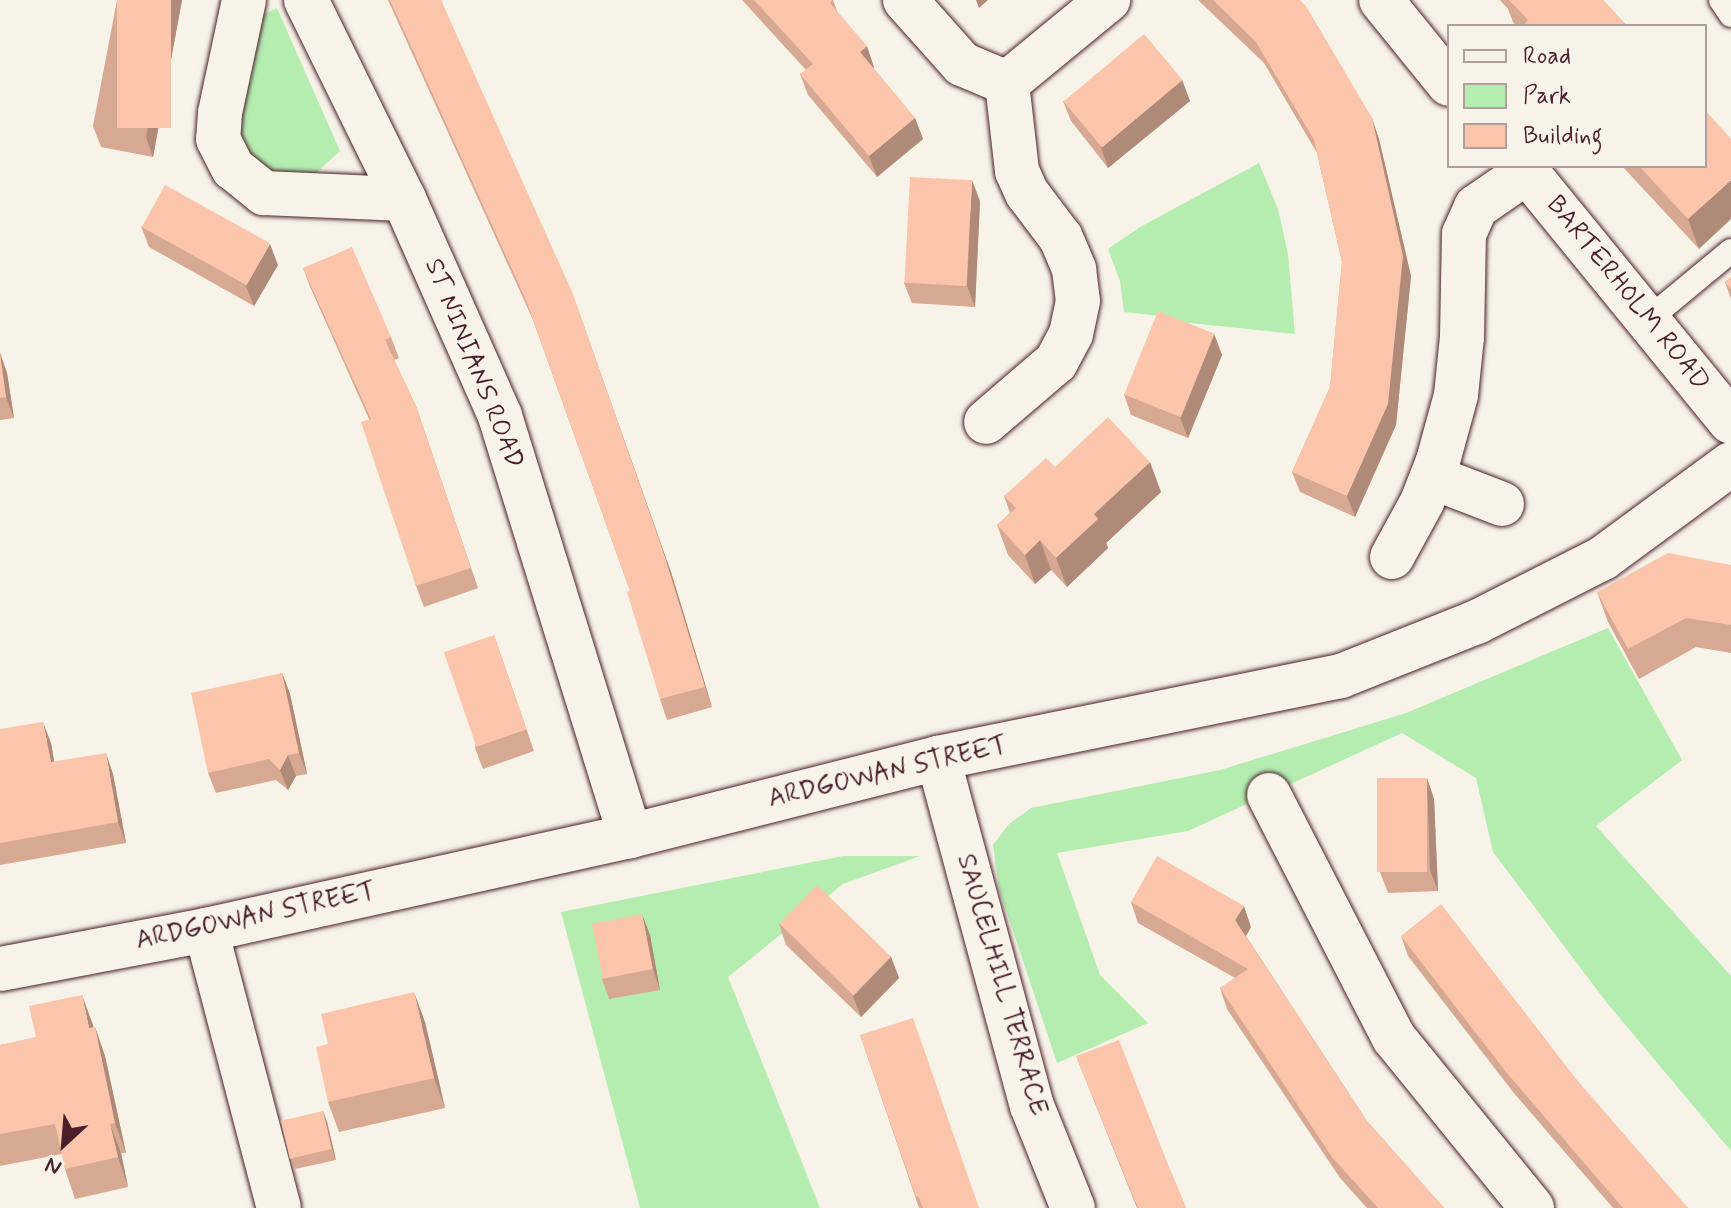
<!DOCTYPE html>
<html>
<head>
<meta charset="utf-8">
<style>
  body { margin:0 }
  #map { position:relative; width:1731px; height:1208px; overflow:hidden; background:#f7f3e8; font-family:Mynerve,sans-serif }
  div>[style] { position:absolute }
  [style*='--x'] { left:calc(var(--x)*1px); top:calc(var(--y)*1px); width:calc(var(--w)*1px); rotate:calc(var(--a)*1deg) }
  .green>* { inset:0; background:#b5edb1 }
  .roads { filter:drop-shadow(0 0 2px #4a1f2b) drop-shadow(0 0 2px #4a1f2b) }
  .lane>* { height:24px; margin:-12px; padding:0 12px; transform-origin:12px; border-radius:12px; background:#f7f3e8 }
  .street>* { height:44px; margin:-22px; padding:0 22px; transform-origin:22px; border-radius:22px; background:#f7f3e8 }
  .wall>* { inset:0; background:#d7a993 }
  .shaded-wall>* { inset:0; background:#af8a78 }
  .building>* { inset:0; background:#fac5ab; transform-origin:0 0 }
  span { translate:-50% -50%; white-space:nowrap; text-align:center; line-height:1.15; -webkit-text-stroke:8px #f7f3e8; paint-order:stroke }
  .street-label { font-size:26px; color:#4a1f2b }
  .legend { position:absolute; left:1447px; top:24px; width:260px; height:144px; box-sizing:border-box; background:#f7f3e8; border:2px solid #b29e9c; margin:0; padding:10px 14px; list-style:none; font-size:24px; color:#4a1f2b }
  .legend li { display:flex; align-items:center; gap:16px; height:40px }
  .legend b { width:40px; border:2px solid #b29e9c }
  .north { position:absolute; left:24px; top:1104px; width:80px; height:80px; -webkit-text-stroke:6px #f7f3e8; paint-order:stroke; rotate:206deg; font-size:22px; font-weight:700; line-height:32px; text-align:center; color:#4a1f2b }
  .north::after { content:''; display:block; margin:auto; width:28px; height:36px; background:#4a1f2b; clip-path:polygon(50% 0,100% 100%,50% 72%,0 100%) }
</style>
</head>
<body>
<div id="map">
  <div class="green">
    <div style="clip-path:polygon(277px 8px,340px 151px,316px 173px,290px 176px,259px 174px,236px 148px,255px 18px)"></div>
    <div style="clip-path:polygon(1259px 163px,1278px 209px,1288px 254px,1295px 334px,1170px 321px,1169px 317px,1124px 312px,1120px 281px,1108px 249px,1140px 227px)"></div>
    <div style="clip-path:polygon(1608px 628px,1682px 760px,1596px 826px,1731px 976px,1731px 1151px,1607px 1003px,1493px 852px,1476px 778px,1402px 733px,1188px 831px,1057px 853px,1100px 975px,1148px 1023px,1057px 1063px,999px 889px,993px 845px,1009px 824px,1031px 808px,1220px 770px,1406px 713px)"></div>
    <div style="clip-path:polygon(843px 856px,920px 856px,843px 884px,728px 977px,820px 1208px,640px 1208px,561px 912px)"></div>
  </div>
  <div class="roads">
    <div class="lane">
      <div style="--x:1721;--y:0;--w:18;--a:56"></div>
      <div style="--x:1650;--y:318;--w:105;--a:-39.6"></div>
    </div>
    <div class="street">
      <div style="--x:244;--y:0;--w:116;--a:102"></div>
      <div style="--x:220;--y:113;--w:26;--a:94"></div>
      <div style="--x:218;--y:139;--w:33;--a:63"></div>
      <div style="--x:233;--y:168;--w:40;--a:39"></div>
      <div style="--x:264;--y:193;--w:140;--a:2.5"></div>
      <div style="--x:306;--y:0;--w:222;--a:63.8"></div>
      <div style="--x:404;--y:199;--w:237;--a:66.1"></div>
      <div style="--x:500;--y:416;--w:440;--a:72.8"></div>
      <div style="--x:905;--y:0;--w:86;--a:48.3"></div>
      <div style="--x:962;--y:64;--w:49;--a:22.9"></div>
      <div style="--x:1007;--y:83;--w:89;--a:83.5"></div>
      <div style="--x:1017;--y:171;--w:24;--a:66"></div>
      <div style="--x:1027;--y:193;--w:56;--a:52.9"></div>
      <div style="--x:1061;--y:238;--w:34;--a:67"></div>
      <div style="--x:1074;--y:269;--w:32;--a:83"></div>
      <div style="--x:1078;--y:301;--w:34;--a:102"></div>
      <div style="--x:1071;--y:334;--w:32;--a:118"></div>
      <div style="--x:1056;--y:362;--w:92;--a:139.4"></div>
      <div style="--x:1381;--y:0;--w:108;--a:51"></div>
      <div style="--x:1007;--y:83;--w:131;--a:-39.4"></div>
      <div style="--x:1522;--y:166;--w:330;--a:50.8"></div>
      <div style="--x:1432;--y:477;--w:75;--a:21.1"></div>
      <div style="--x:1392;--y:557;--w:63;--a:-61.4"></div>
      <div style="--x:1422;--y:502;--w:44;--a:-68.7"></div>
      <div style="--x:1438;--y:461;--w:68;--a:-74.7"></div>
      <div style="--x:1456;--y:395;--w:58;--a:-84.1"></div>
      <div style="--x:1462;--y:337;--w:103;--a:-88.9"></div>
      <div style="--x:1464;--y:234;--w:30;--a:-66"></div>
      <div style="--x:1476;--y:207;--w:62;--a:-34.5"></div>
      <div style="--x:938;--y:758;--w:360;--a:74.9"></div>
      <div style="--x:1032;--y:1106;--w:110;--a:68.1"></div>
      <div style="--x:1269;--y:795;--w:273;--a:62.8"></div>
      <div style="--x:1394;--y:1038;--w:219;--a:50.9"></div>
      <div style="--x:206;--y:930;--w:287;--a:75.3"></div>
      <div style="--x:0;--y:969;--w:210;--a:-10.7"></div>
      <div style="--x:206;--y:930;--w:434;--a:-12.5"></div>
      <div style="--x:630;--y:836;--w:318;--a:-14.2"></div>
      <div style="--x:938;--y:758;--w:411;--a:-11.5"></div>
      <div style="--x:1341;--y:676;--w:146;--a:-21.7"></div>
      <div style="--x:1477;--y:622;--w:141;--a:-26.9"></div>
      <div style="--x:1603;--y:558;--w:159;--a:-36.3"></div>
    </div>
  </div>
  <div class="wall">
    <div style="clip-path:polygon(117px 0,182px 0,153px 157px,101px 147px,93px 126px)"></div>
    <div style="clip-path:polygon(388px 0,441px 0,671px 572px,712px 707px,667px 720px,660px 699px,630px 591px,533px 320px)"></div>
    <div style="clip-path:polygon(742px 0,833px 0,837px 11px,874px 67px,873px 68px,915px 118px,923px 139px,877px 177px,808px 95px,800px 74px,806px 70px)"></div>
    <div style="clip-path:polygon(1198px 0,1300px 0,1379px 139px,1411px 276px,1396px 425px,1355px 517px,1300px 492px,1292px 472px,1330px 387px,1342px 262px,1317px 153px,1264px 63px)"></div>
    <div style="clip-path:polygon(1500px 0,1603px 0,1627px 26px,1516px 26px,1513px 22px,1508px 9px)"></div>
    <div style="clip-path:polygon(1182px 80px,1190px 101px,1108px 168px,1071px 121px,1063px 101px)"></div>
    <div style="clip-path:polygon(1622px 166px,1705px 166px,1699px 249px)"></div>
    <div style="clip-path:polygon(980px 201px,975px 307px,912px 303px,904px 283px)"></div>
    <div style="clip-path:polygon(141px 226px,278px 265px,254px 306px,149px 247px)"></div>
    <div style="clip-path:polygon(303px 268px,391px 337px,399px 358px,394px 360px,416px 406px,478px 588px,424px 607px,416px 586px,369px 419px,311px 289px)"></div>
    <div style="clip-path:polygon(1731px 277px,1731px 299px,1725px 282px)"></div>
    <div style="clip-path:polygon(1214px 334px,1222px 355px,1188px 438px,1131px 415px,1124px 394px)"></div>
    <div style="clip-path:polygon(0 353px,7px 373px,14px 418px,0 420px)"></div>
    <div style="clip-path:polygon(1055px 467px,1161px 492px,1106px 543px,1108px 548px,1067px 587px,1051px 570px,1035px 584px,1008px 555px,997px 525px,1010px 513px,1004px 496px)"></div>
    <div style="clip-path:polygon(1731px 565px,1731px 653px,1696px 647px,1639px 679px,1608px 622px,1597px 592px)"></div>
    <div style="clip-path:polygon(494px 635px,534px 751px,483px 769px,475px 748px)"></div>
    <div style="clip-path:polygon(282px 673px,290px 694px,307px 774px,296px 776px,288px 790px,276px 780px,216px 793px,208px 773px)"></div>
    <div style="clip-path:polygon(0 729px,51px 743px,54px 762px,113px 774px,126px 843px,0 865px)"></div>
    <div style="clip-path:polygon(1427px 778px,1434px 799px,1438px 891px,1388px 893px,1380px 872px)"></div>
    <div style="clip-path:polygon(1131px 902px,1251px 927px,1246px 936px,1367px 1121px,1444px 1208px,1367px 1208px,1340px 1178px,1227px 1009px,1220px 988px,1235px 978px,1138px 923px)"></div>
    <div style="clip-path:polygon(779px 924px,891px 957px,899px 978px,861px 1017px,786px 945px)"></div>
    <div style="clip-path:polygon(650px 935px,660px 990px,609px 999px,602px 979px)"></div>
    <div style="clip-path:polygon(1401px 936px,1688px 1208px,1613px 1208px,1513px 1092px,1408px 956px)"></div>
    <div style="clip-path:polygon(425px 1022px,445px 1108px,339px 1132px,328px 1102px)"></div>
    <div style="clip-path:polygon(95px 1027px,105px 1056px,126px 1153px,121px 1153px,128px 1187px,75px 1199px,65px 1169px,62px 1154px,0 1166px,0 1045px)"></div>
    <div style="clip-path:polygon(860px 1035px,979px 1208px,919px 1208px)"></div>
    <div style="clip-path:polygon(1076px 1056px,1171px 1172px,1186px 1208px,1137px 1208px)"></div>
    <div style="clip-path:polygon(323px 1111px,327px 1122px,336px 1160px,295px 1169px,291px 1159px)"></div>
  </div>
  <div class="shaded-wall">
    <div style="clip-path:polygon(171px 0,182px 0,153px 157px,146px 137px)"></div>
    <div style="clip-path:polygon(976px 0,988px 0,979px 8px)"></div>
    <div style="clip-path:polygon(867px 46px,874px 67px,867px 72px,860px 52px)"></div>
    <div style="clip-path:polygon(1182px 80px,1190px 101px,1108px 168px,1101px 147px)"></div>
    <div style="clip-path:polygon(915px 118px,923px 139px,877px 177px,869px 156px)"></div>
    <div style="clip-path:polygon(1372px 118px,1379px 139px,1411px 276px,1396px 425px,1355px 517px,1347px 496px)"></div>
    <div style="clip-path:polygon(972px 180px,980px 201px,975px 307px,967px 286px)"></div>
    <div style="clip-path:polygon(1731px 180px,1731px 219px,1699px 249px,1688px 219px)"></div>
    <div style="clip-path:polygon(270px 244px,278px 265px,254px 306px,246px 286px)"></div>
    <div style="clip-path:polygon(580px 315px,671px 572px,712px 707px,705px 687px)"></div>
    <div style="clip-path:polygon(1214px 334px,1222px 355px,1188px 438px,1180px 417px)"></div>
    <div style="clip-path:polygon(0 353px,7px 373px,14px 418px,6px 397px)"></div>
    <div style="clip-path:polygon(1150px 462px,1161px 492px,1106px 543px,1108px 548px,1067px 587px,1056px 558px,1094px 514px)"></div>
    <div style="clip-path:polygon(1040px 540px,1051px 570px,1035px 584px,1025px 555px)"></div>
    <div style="clip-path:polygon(282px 673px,290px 694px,307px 774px,299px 753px)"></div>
    <div style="clip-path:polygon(43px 722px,51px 743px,58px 783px,51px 762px)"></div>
    <div style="clip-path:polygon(106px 753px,113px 774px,126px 843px,118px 822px)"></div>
    <div style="clip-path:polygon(288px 755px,296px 776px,288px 790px,280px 770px)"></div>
    <div style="clip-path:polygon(1427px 778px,1434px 799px,1438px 891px,1430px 870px)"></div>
    <div style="clip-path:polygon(1244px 906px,1251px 927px,1243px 941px,1235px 920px)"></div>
    <div style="clip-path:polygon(642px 914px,650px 935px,660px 990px,653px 969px)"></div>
    <div style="clip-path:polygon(891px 957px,899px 978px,861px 1017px,853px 996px)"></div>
    <div style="clip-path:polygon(414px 992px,425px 1022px,445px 1108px,434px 1078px)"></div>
    <div style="clip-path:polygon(82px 995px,93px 1025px,100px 1058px,89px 1028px)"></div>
    <div style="clip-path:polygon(95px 1027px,105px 1056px,126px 1153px,115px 1123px)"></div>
    <div style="clip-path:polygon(323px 1111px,327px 1122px,336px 1160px,332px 1149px)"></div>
    <div style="clip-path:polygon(110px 1124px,121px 1153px,128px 1187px,118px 1157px)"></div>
  </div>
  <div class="building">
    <div style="left:117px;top:0;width:54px;height:128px"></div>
    <div style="clip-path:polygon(390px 0,441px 0,573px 294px,663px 551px,705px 687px,660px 699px,627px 592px,630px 591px,526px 300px)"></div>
    <div style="clip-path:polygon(754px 0,832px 0,830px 3px,867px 46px,860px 52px,915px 118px,869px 156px,800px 74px,813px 64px)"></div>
    <div style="clip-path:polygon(1213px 0,1300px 0,1306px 6px,1372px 118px,1403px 256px,1388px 404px,1347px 496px,1292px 472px,1330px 387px,1342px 262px,1314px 140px,1256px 42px)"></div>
    <div style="clip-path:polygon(1509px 0,1603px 0,1627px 26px,1523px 26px,1528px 20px)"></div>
    <div style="left:1144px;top:34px;width:60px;height:105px;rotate:50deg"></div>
    <div style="clip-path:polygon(1705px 110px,1731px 139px,1731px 180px,1688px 219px,1639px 166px,1705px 166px)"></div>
    <div style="left:910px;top:177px;width:62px;height:106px;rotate:3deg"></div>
    <div style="left:165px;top:185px;width:120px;height:48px;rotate:29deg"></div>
    <div style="clip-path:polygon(352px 247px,391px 337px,385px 340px,416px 406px,471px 568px,416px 586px,361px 422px,371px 419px,303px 268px)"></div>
    <div style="clip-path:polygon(1731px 277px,1731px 289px,1725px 282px)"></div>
    <div style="left:1158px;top:311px;width:61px;height:90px;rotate:22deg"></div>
    <div style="clip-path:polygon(0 354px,6px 397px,0 398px)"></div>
    <div style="clip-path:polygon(1108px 417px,1150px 462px,1094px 514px,1098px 519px,1056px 558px,1040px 540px,1025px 555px,997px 525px,1016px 508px,1004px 496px,1046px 458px,1055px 467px)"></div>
    <div style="clip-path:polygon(1668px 553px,1731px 565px,1731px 625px,1686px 618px,1628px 649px,1597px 592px)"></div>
    <div style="left:494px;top:635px;width:100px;height:53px;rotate:71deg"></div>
    <div style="clip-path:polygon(282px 673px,299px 753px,288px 755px,280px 770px,269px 759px,208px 773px,191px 693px)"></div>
    <div style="clip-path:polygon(43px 722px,51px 762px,106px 753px,118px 822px,0 843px,0 729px)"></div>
    <div style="left:1377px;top:778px;width:50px;height:94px"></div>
    <div style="clip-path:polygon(1157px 856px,1244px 906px,1235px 920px,1367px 1121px,1444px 1208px,1378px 1208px,1332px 1157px,1220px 988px,1248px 969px,1131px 902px)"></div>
    <div style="left:817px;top:885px;width:103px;height:54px;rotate:44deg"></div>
    <div style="clip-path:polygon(1441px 904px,1577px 1080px,1688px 1208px,1623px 1208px,1506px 1072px,1401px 936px)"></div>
    <div style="left:642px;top:914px;width:56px;height:51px;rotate:79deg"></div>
    <div style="clip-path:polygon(414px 992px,434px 1078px,328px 1102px,316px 1047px,328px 1044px,321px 1014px)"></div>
    <div style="clip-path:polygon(82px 995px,89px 1028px,95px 1027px,115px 1123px,110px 1124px,118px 1157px,65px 1169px,55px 1124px,0 1134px,0 1045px,36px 1037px,29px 1006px)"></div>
    <div style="clip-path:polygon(913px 1018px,979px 1208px,923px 1208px,918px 1196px,916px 1197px,860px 1035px)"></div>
    <div style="clip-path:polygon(1119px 1040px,1171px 1172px,1186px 1208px,1138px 1208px,1076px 1056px)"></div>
    <div style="left:323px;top:1111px;width:39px;height:43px;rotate:77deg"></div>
  </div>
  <div class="street-label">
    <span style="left:1627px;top:294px;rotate:51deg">BARTERHOLM ROAD</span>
    <span style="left:473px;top:364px;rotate:68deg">ST NINIANS ROAD</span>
    <span style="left:888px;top:773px;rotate:-13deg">ARDGOWAN STREET</span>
    <span style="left:256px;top:917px;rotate:-12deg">ARDGOWAN STREET</span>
    <span style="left:1001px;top:985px;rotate:74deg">SAUCELHILL TERRACE</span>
  </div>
  <ul class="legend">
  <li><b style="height:10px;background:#f7f3e8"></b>Road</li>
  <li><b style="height:22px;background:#b5edb1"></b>Park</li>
  <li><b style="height:22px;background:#fac5ab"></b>Building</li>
  </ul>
  <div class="north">N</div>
</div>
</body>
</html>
